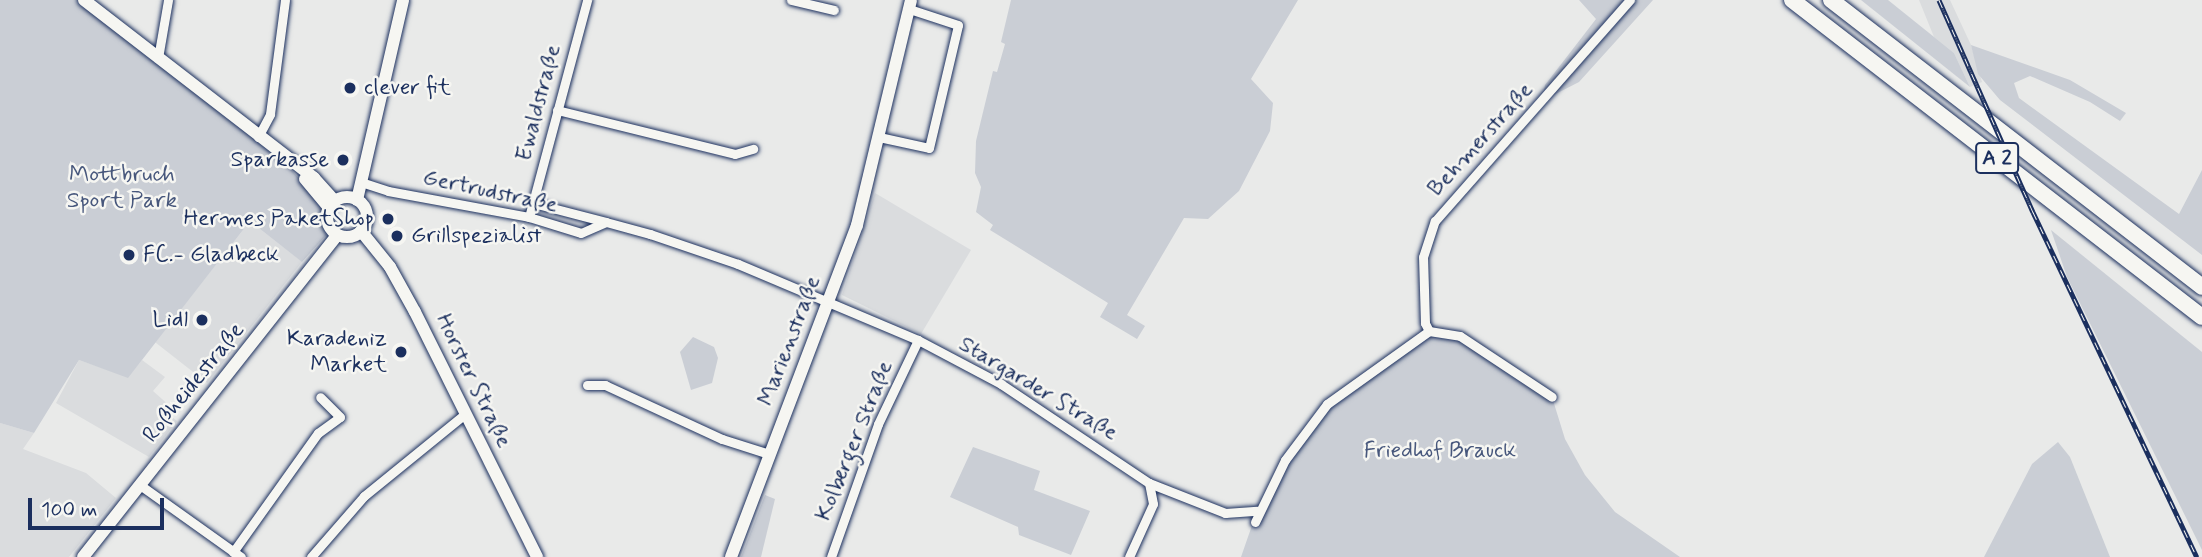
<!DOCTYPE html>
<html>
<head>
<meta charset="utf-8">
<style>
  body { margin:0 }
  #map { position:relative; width:2202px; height:557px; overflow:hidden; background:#e9eae9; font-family:Mynerve,sans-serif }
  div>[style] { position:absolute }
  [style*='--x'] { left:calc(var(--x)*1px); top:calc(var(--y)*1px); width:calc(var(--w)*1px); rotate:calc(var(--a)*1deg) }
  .built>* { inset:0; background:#dadcde; transform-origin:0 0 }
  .green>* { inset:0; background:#caced5 }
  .roads { filter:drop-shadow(0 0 2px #1b2f5e) drop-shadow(0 0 2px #1b2f5e) }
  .street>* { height:9px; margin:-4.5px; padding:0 4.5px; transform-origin:4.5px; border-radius:4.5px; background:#f6f6f2 }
  .secondary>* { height:12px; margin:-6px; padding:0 6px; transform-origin:6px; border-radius:6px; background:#f6f6f2 }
  .secondary>.ring { margin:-6px; padding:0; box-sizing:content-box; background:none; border:12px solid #f6f6f2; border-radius:50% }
  .highway>* { height:16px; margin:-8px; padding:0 8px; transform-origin:8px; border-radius:8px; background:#f6f6f2 }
  .rail>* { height:5px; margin-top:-2.5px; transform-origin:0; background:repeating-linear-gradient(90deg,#f6f6f2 0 8px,#1b2f5e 0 16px); box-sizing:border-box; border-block:2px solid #1b2f5e }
  .dots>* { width:19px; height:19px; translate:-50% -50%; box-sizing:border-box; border:4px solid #f6f6f2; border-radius:50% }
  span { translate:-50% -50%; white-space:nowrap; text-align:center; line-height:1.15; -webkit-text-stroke:5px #f6f6f2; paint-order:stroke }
  .shield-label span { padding:2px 5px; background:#f6f6f2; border:2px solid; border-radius:5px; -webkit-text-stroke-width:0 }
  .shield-label { font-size:21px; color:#1b2f5e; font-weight:700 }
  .poi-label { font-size:23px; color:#1b2f5e }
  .left { translate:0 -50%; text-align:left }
  .right { translate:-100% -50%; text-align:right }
  .street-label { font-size:23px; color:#1b2f5e }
  .park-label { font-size:23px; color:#47577c }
  .scale { position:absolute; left:28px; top:498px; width:136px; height:32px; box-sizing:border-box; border:4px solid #1b2f5e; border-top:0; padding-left:9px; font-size:21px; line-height:24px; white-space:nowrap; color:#1b2f5e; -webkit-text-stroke:5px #f6f6f2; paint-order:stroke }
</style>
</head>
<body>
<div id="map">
  <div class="built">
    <div style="clip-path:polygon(1919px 0,1950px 0,1971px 45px,1982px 82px,1970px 87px,1954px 53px,1934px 37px)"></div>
    <div style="clip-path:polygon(875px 193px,971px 250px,921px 334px,842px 295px)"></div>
    <div style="left:250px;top:221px;width:66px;height:154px;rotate:38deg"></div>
    <div style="clip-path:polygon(79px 360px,128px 377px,142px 360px,165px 377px,153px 391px,171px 407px,167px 413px,177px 421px,149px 457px,56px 403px)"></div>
    <div style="clip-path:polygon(0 423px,34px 433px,23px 449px,86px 473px,116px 498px,69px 557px,0 557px)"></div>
  </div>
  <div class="green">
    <div style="clip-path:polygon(0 0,81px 0,284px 162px,325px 207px,322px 219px,328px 233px,302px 262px,250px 221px,128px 378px,79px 360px,34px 433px,0 423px)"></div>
    <div style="clip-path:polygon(1011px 0,1298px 0,1251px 79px,1273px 103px,1270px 131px,1239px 191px,1208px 219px,1184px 218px,1127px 315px,1145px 326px,1137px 339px,1100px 317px,1108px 303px,990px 230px,993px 225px,976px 212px,981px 187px,975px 173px,976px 141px,993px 71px,997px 72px,1005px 44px,1001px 42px)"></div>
    <div style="clip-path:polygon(1579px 0,1653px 0,1579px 82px,1542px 101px,1545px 85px,1596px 19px)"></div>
    <div style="clip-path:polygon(1861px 0,1888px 0,1954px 53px,1970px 87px)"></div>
    <div style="clip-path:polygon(1971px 45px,2070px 80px,2126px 113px,2120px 121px,2090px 102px,2030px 76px,2014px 83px,2019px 98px,2179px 214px,2202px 170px,2202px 255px,2000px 100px,1978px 74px)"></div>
    <div style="clip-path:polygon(2051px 230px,2202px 352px,2202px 550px,2067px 277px)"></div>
    <div style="clip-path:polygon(1445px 331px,1552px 397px,1565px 439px,1585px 475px,1615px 512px,1680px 557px,1241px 557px,1257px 511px,1314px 418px,1419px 337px)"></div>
    <div style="clip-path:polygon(693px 337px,714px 347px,718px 358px,712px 383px,691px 390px,680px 352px)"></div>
    <div style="clip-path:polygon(2058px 442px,2070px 457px,2110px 557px,1984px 557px,2032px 464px)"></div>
    <div style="clip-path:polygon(973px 447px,1040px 471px,1034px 490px,1090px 511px,1071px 555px,1019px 535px,1018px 527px,950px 497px)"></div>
    <div style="clip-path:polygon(765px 495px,775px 499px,761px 557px,741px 557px)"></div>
  </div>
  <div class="roads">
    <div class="street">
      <div style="--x:791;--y:0;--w:44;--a:13.1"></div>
      <div style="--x:158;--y:58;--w:59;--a:-80.2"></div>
      <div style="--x:557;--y:110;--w:183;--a:13.9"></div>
      <div style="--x:735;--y:154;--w:19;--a:-16"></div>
      <div style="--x:258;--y:137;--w:26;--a:-62"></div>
      <div style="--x:270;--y:114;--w:115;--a:-82.5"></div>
      <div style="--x:879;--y:137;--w:51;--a:12.4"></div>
      <div style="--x:929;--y:148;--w:126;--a:-76.7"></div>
      <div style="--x:958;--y:25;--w:52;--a:-161.9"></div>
      <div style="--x:364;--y:183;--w:25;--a:18"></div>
      <div style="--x:388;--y:191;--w:143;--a:10.4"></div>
      <div style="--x:529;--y:217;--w:54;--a:17.1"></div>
      <div style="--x:581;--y:233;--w:27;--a:-24"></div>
      <div style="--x:606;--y:222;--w:46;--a:15.3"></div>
      <div style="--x:650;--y:234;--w:93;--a:18.8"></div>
      <div style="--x:738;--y:264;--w:195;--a:22.9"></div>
      <div style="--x:918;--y:340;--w:94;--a:27.9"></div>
      <div style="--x:1001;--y:384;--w:178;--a:33.8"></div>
      <div style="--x:1149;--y:483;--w:21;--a:79"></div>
      <div style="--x:1153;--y:504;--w:58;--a:114.4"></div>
      <div style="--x:533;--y:203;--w:75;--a:14.6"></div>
      <div style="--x:529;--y:217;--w:225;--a:-75"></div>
      <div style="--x:1429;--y:331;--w:9;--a:-117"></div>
      <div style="--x:1425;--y:323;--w:66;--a:-91.7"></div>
      <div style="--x:1423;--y:257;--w:38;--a:-72"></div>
      <div style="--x:1435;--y:221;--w:295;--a:-48.6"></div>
      <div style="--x:587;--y:385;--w:18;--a:0"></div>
      <div style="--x:605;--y:385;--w:129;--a:24.8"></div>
      <div style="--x:722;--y:439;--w:49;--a:17.7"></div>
      <div style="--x:1149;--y:483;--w:82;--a:21.5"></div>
      <div style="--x:1225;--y:513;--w:32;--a:-4"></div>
      <div style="--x:140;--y:485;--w:124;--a:35.5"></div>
      <div style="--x:1255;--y:522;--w:69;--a:-64.2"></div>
      <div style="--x:1285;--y:460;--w:70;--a:-53.1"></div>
      <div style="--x:1327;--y:404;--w:125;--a:-35.6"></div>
      <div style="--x:1429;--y:331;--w:31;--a:9"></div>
      <div style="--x:1460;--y:336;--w:110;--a:33.5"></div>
      <div style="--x:233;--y:552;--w:146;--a:-54.5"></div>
      <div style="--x:318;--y:433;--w:27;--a:-36"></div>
      <div style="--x:340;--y:417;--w:28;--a:-135"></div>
      <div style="--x:311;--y:557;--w:81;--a:-49"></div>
      <div style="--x:364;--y:496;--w:130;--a:-39.1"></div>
      <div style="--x:831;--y:557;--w:141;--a:-70.5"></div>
      <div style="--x:878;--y:424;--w:93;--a:-64.5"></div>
    </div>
    <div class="secondary">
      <div style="--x:84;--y:0;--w:291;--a:37.7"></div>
      <div style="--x:314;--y:178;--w:31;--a:48"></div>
      <div style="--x:305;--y:179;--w:38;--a:50"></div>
      <div class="ring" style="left:327px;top:197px;width:28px;height:28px"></div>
      <div style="--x:357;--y:200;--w:205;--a:-77"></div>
      <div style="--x:361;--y:231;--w:46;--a:51.1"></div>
      <div style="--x:390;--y:267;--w:51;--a:60.9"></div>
      <div style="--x:415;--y:312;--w:274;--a:63.5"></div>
      <div style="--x:83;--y:557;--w:410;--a:-51.7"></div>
      <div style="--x:731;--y:557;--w:355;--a:-69.2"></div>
      <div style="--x:857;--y:225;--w:231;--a:-76.5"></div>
    </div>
    <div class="highway">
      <div style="--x:1792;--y:0;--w:518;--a:37.71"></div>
      <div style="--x:1831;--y:0;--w:469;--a:37.7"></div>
    </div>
  </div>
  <div class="rail">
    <div style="--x:1939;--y:0;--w:232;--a:66.1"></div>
    <div style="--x:2033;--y:212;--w:382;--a:64.6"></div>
  </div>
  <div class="dots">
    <div style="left:350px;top:88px;background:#1b2f5e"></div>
    <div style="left:343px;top:160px;background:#1b2f5e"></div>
    <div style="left:388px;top:219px;background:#1b2f5e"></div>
    <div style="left:397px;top:236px;background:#1b2f5e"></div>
    <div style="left:129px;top:255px;background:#1b2f5e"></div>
    <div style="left:202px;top:320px;background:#1b2f5e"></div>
    <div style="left:401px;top:352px;background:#1b2f5e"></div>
  </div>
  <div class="shield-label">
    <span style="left:1997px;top:158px">A 2</span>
  </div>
  <div class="poi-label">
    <span class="left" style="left:364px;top:88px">clever fit</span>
    <span class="right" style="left:329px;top:160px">Sparkasse</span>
    <span class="right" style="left:374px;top:219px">Hermes PaketShop</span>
    <span class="left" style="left:411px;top:236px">Grillspezialist</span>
    <span class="left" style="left:143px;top:255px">FC.- Gladbeck</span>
    <span class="right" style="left:188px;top:320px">Lidl</span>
    <span class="right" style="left:387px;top:352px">Karadeniz<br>Market</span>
  </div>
  <div class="street-label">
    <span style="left:539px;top:103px;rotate:-75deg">Ewaldstraße</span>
    <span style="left:1481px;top:140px;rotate:-48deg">Behmerstraße</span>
    <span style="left:490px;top:192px;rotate:12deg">Gertrudstraße</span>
    <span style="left:790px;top:341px;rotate:-69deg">Marienstraße</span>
    <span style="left:473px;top:381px;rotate:64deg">Horster Straße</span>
    <span style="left:194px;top:383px;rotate:-51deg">Roßheidestraße</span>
    <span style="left:1038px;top:389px;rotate:31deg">Stargarder Straße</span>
    <span style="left:855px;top:441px;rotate:-68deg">Kolberger Straße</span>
  </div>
  <div class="park-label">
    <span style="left:122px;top:188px">Mottbruch<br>Sport Park</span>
    <span style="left:1440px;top:451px">Friedhof Brauck</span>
  </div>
  <div class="scale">100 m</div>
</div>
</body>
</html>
